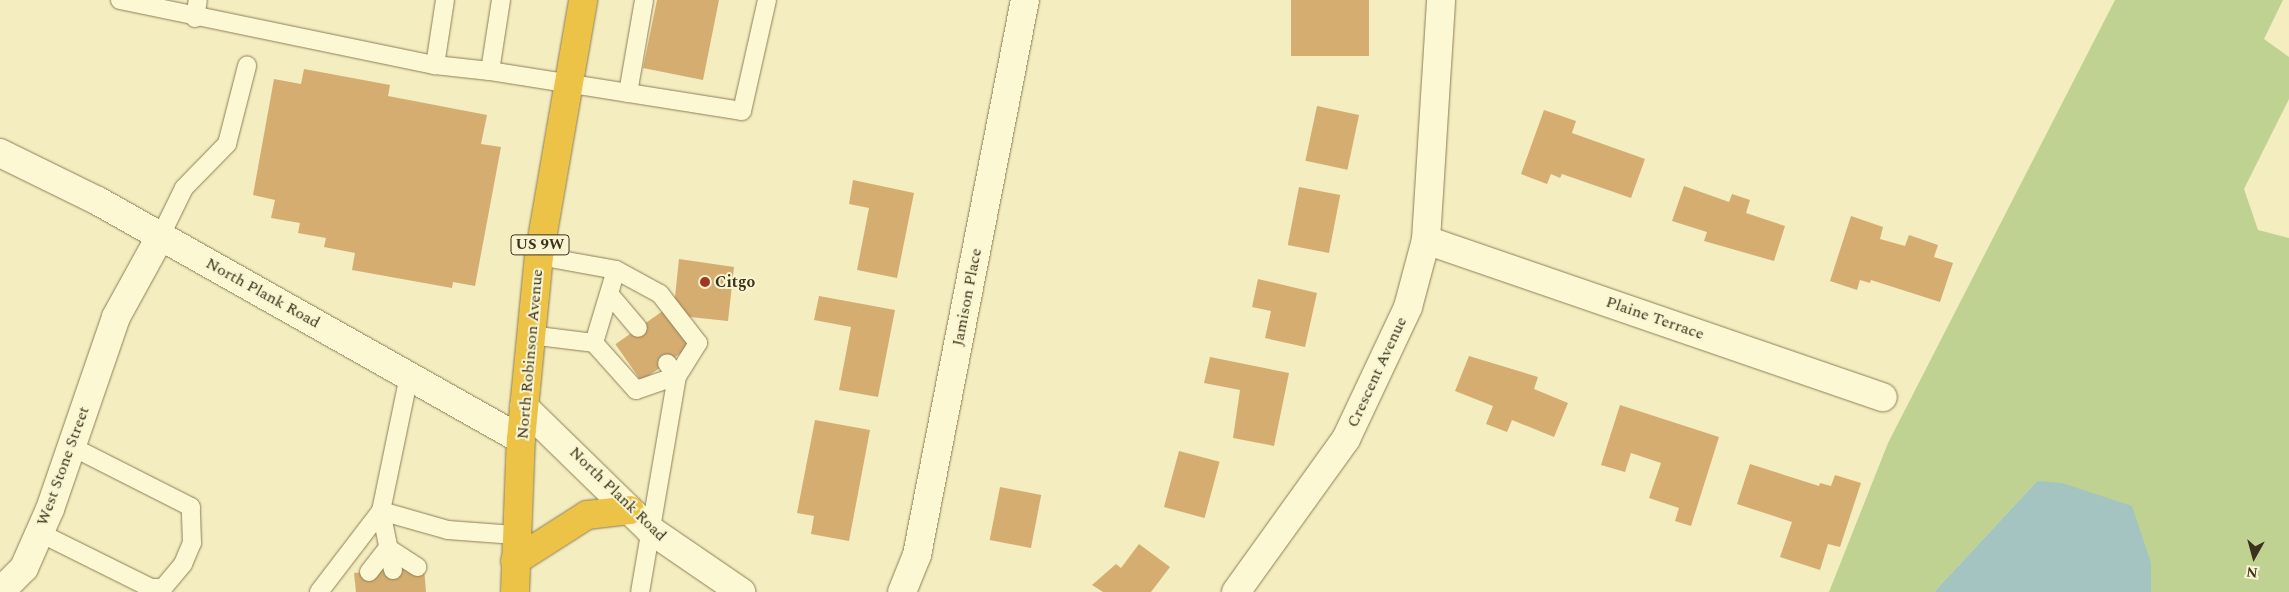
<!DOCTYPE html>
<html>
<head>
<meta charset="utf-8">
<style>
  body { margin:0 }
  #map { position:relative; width:2289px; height:592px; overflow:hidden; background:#f3edc0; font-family:Spectral,serif }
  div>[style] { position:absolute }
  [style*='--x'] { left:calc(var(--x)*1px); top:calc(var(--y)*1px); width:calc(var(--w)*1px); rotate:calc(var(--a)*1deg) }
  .green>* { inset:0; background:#bfd292 }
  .water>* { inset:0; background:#a3c4c1 }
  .building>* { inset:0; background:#d5ad71; transform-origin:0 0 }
  .roads { filter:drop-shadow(0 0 1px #8e7e55) drop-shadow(0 0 1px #8e7e55) }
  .lane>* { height:18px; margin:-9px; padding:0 9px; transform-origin:9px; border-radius:9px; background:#fcf8d4 }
  .street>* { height:28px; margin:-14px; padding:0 14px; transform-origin:14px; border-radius:14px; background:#fcf8d4 }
  .secondary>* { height:28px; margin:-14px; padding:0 14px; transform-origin:14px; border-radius:14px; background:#fcf8d4 }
  .highway>* { height:28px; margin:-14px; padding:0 14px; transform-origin:14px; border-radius:14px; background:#ecc247 }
  .dots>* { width:14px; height:14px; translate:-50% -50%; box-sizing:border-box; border:2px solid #f9f5d0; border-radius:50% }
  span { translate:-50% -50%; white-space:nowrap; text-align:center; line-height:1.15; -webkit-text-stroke:4px #f9f5d0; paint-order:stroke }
  .shield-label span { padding:1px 4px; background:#f9f5d0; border:1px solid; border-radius:4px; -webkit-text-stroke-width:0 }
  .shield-label { font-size:15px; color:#3c311c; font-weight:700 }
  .poi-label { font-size:16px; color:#3c311c; font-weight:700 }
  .left { translate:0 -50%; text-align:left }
  .street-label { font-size:16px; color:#3c311c }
  .north { position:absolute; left:2229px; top:532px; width:50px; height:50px; -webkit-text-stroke:4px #f9f5d0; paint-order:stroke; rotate:187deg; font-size:14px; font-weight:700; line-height:20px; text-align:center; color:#3c311c }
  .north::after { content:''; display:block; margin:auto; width:18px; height:22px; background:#3c311c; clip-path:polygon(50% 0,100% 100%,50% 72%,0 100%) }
</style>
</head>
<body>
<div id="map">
  <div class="green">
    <div style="clip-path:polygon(2115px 0,2283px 0,2264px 39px,2289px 57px,2289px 99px,2244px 189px,2258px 230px,2289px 238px,2289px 592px,2151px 592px,2151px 563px,2037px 481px,1934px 592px,1829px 592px,1888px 443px)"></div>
  </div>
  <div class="water">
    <div style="clip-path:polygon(2037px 481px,2062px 483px,2132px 506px,2151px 563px,2151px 592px,1934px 592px)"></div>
  </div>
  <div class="building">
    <div style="clip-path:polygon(657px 0,719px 0,703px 80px,643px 68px)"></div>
    <div style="left:1291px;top:0;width:78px;height:56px"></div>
    <div style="clip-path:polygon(304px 69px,390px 85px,388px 96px,487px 115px,481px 144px,501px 147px,475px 286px,453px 282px,452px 288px,352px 270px,355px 253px,324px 247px,326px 238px,298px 233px,300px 223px,271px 218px,275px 200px,253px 195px,274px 79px,301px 84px)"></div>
    <div style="left:1317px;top:106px;width:43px;height:56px;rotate:12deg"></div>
    <div style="clip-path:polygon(1544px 110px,1576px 121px,1572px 133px,1645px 159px,1631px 198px,1562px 174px,1560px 178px,1551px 174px,1547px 184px,1521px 174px)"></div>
    <div style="clip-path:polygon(853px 180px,914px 193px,897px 278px,857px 270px,869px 208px,849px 204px)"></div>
    <div style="clip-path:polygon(1684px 186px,1729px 202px,1732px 194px,1750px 200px,1746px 213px,1785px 226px,1774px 261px,1704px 241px,1707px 232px,1672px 221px)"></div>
    <div style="left:1299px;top:187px;width:42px;height:59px;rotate:11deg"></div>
    <div style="clip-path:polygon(1851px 216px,1883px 227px,1880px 239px,1905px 246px,1909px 235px,1938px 245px,1934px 257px,1953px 263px,1940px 302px,1871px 280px,1870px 283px,1860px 280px,1857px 290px,1830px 281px)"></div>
    <div style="clip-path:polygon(679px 259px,734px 267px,728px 321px,690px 317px,683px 322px,669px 302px,675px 297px)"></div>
    <div style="clip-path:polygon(1258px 279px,1317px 293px,1305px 347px,1265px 338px,1271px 311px,1252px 307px)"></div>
    <div style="clip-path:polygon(819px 296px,895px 310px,878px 397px,839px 390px,851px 327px,814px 320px)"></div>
    <div style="left:667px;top:308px;width:45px;height:63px;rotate:55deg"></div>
    <div style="clip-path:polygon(1469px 356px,1538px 377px,1534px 389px,1568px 403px,1554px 437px,1512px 420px,1507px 432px,1486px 424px,1493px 406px,1455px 391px)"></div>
    <div style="clip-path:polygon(1210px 357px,1289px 373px,1274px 446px,1233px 438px,1240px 390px,1204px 383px)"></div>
    <div style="clip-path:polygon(1620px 405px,1719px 437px,1691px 526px,1675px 521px,1679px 508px,1649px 498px,1661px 463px,1631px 453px,1625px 472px,1601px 465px)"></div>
    <div style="clip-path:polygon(815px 420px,870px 430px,849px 541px,811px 534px,814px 516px,797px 513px)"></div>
    <div style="left:1179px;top:451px;width:42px;height:58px;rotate:15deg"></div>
    <div style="clip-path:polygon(1750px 464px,1819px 486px,1820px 483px,1831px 486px,1835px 475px,1861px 483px,1840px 547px,1828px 544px,1820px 570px,1780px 557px,1792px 522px,1737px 504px)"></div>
    <div style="left:1000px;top:487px;width:42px;height:54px;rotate:11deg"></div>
    <div style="clip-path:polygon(1139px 544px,1170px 567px,1151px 592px,1103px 592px,1092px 585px,1116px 564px,1121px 568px)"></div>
    <div style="clip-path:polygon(424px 567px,426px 592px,356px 592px,354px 573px)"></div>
  </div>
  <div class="roads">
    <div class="lane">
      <div style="--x:120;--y:0;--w:322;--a:11.7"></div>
      <div style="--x:445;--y:0;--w:66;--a:98.7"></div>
      <div style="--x:435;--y:65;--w:55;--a:6.2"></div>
      <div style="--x:490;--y:71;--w:72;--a:-81.2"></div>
      <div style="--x:195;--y:18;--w:18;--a:-81"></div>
      <div style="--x:490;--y:71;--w:255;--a:9"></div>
      <div style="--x:742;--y:111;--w:114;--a:-77.3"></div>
      <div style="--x:628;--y:93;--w:94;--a:-80.2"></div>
      <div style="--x:161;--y:235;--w:52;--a:-63.9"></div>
      <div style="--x:184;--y:188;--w:62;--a:-45.7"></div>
      <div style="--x:227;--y:144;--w:81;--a:-75.6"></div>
      <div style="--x:539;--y:256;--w:78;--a:10.3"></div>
      <div style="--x:616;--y:270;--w:76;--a:106.8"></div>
      <div style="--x:616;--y:270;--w:50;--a:28.6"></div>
      <div style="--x:660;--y:294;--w:62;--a:52.2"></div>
      <div style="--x:698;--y:343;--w:39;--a:122"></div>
      <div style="--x:677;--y:376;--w:16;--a:-128"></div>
      <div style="--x:610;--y:295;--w:43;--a:49.7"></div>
      <div style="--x:530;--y:335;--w:64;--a:7.1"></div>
      <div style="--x:594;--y:343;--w:63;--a:48.2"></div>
      <div style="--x:636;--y:390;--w:43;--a:-18.9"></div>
      <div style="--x:677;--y:376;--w:219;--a:99.7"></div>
      <div style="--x:381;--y:511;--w:70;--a:15.8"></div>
      <div style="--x:448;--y:530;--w:67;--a:4.3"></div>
      <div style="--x:40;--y:533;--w:124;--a:26.4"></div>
      <div style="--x:151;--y:588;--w:12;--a:0"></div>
      <div style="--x:163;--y:588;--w:31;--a:-50"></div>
      <div style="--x:183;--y:564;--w:23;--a:-67"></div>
      <div style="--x:192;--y:543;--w:36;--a:-92"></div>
      <div style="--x:191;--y:507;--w:135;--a:-153.1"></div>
      <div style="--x:388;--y:548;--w:35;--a:33"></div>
      <div style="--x:393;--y:570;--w:60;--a:-101.5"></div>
      <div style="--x:381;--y:511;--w:138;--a:-78.3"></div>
      <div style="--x:369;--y:572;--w:31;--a:-52"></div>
      <div style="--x:319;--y:592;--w:102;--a:-52.6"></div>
    </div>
    <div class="street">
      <div style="--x:1426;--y:240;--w:483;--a:19"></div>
      <div style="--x:524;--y:407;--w:175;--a:44.3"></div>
      <div style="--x:649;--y:529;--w:112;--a:34.4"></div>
      <div style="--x:0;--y:592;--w:34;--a:-45"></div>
      <div style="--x:24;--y:568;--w:64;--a:-66.2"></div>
      <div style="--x:50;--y:509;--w:203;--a:-71"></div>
      <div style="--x:116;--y:317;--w:94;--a:-61.2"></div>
      <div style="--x:902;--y:592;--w:40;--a:-68"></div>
      <div style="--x:917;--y:555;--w:565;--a:-78.99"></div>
      <div style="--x:1236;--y:592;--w:188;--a:-54.3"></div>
      <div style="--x:1346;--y:439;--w:146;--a:-64.8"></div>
      <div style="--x:1408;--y:307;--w:69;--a:-75"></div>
      <div style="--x:1426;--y:240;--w:240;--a:-86.4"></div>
    </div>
    <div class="secondary">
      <div style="--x:0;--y:153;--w:109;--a:26.1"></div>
      <div style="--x:98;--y:201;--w:485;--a:29.4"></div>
    </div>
    <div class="highway">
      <div style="--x:515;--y:561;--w:85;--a:-32.6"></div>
      <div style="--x:587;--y:515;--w:43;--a:-6.6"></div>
      <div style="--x:515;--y:592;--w:153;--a:-87.8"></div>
      <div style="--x:521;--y:439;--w:184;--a:-84.4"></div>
      <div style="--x:539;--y:256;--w:260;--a:-80.2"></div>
    </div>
  </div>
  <div class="dots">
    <div style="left:705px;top:282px;background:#a4361f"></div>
  </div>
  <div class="shield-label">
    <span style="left:540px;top:245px">US 9W</span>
  </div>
  <div class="poi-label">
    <span class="left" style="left:715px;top:282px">Citgo</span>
  </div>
  <div class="street-label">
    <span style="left:263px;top:293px;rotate:29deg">North Plank Road</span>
    <span style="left:967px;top:297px;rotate:-79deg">Jamison Place</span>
    <span style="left:1655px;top:318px;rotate:19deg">Plaine Terrace</span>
    <span style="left:530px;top:354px;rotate:-85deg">North Robinson Avenue</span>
    <span style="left:1377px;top:372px;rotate:-65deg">Crescent Avenue</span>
    <span style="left:63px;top:466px;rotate:-70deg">West Stone Street</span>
    <span style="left:618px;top:494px;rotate:44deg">North Plank Road</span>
  </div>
  <div class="north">N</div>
</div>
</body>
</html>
